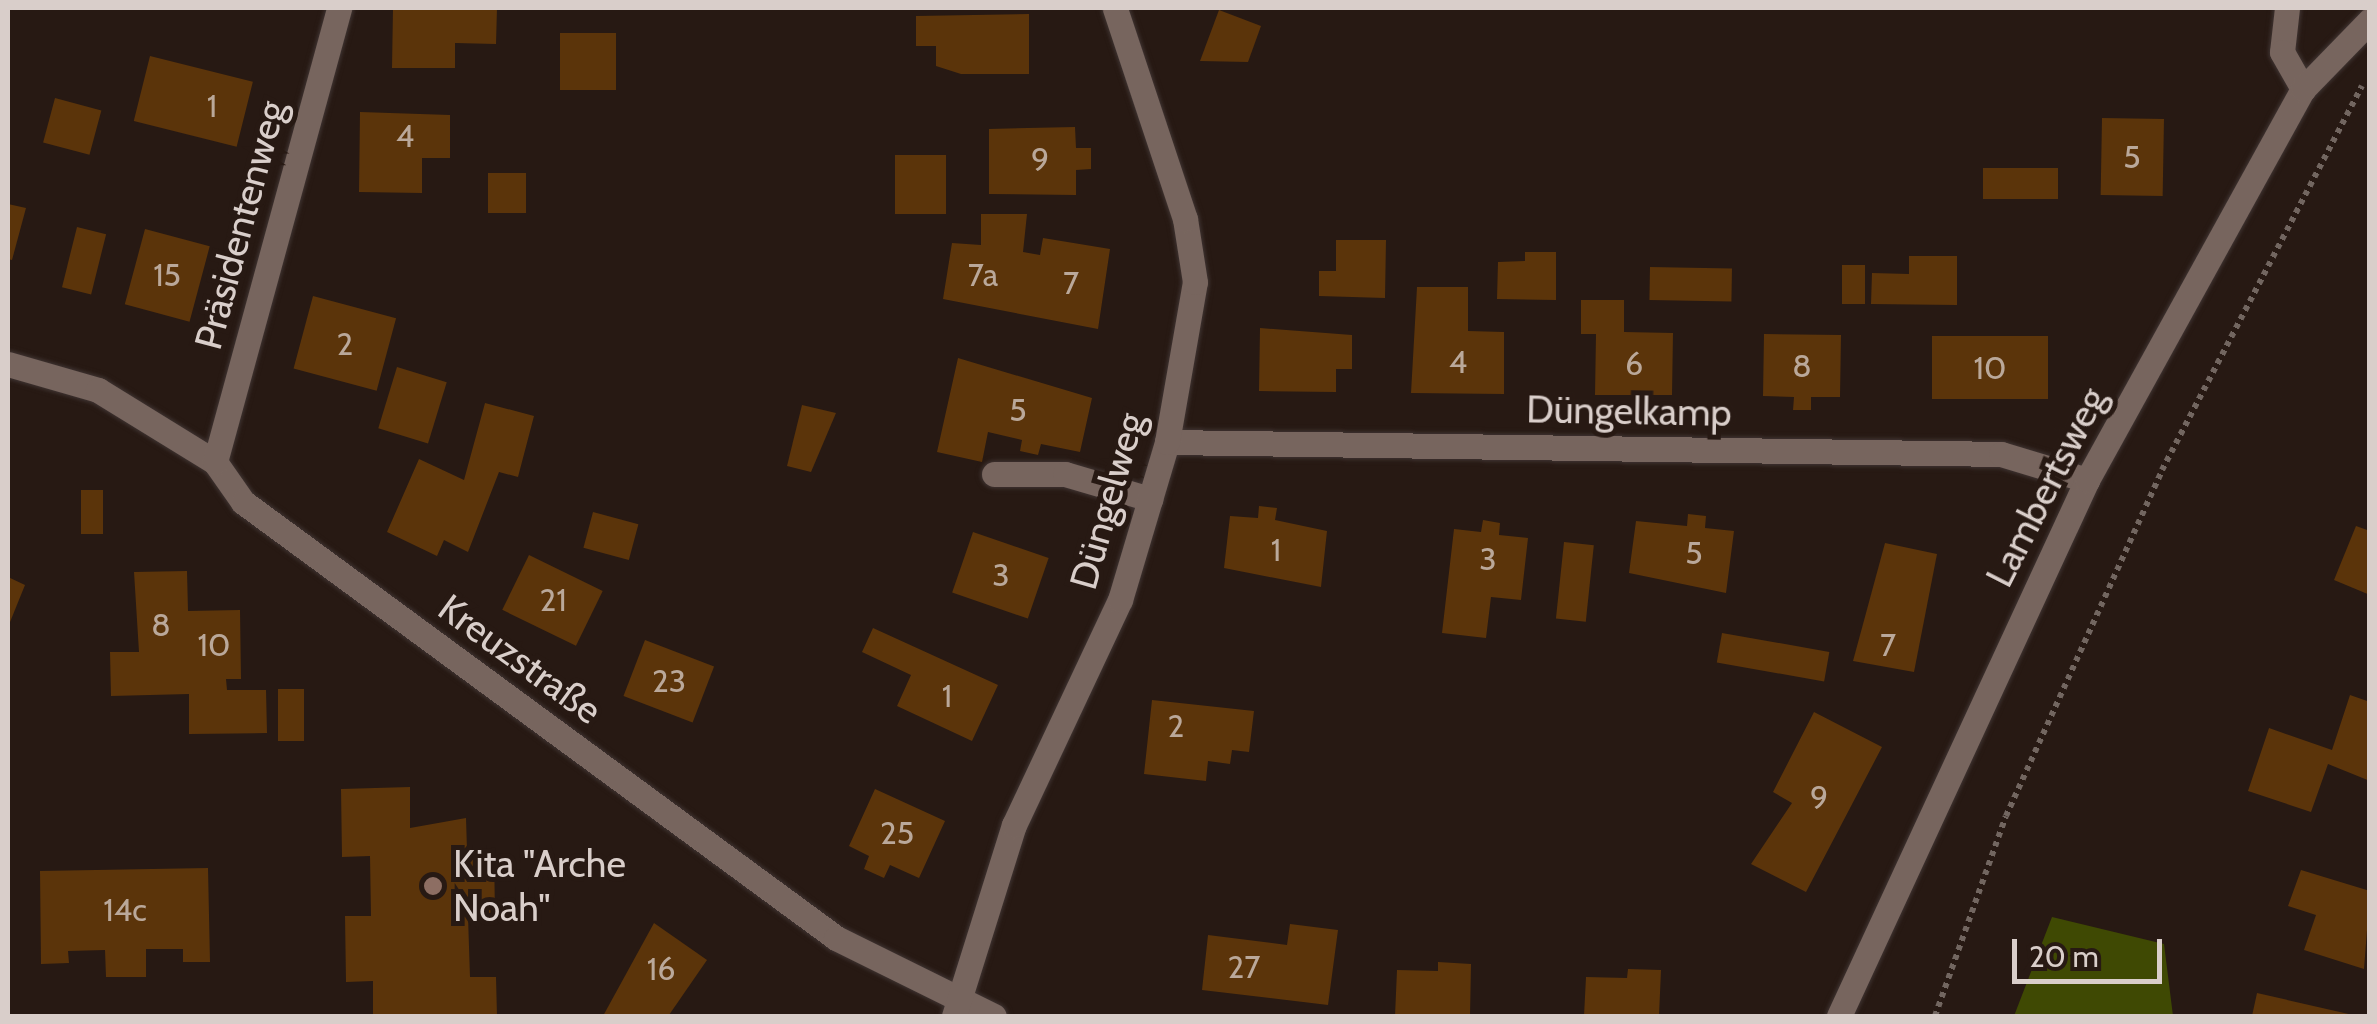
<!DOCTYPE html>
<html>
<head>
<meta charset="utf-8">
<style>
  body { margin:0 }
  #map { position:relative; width:2377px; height:1024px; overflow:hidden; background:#271913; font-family:Cabin,sans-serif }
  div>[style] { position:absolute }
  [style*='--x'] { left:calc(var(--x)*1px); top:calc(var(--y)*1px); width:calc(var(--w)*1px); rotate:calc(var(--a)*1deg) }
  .green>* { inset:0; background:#3f4903 }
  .building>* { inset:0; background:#5b340a; transform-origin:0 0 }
  .path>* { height:6px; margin-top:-3px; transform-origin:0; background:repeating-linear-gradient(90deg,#726660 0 5px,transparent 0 10px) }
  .roads { filter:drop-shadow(0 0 2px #3f3432) drop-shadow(0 0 2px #3f3432) }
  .lane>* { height:25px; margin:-12.5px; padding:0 12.5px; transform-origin:12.5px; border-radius:12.5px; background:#77655e }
  .street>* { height:25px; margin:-12.5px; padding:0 12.5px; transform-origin:12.5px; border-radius:12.5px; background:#77655e }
  .dots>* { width:28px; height:28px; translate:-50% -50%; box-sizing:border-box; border:5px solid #271913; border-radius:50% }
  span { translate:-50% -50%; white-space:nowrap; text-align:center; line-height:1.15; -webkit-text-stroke:10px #271913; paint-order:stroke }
  .number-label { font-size:32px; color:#baa89a }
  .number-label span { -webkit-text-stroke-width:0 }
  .street-label { font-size:38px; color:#d9ceca }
  .poi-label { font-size:38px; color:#d9ceca }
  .left { translate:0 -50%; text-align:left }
  .frame { position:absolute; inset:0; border:10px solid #d9ceca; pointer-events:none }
  .scale { position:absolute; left:2012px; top:939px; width:150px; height:45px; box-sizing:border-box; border:5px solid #d9ceca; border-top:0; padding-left:12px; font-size:30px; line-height:35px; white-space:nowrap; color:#d9ceca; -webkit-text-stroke:8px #271913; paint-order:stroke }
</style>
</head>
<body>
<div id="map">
  <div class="green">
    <div style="clip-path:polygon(2052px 917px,2164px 944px,2173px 1016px,2014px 1016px)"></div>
  </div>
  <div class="building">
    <div style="clip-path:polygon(393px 8px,497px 8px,496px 44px,455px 43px,455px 68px,392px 68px)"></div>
    <div style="clip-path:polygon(1219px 10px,1261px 26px,1248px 62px,1200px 61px)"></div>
    <div style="clip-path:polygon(1029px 14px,1029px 74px,961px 74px,936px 66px,936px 46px,916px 46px,916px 16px)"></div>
    <div style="left:560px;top:33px;width:56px;height:57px"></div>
    <div style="left:150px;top:56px;width:106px;height:67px;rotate:14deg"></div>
    <div style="left:55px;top:98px;width:48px;height:46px;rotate:15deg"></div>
    <div style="clip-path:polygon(360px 112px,450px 115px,450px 158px,422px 158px,422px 193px,359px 192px)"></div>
    <div style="left:2102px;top:118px;width:62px;height:77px;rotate:1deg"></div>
    <div style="clip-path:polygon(1075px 127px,1076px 148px,1091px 148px,1091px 169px,1076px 170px,1076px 195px,989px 194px,989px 129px)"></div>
    <div style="left:895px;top:155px;width:51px;height:59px"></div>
    <div style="left:2058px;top:168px;width:31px;height:75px;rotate:90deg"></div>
    <div style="left:488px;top:173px;width:38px;height:40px"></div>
    <div style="clip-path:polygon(8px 204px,26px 208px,12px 260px,8px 259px)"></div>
    <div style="clip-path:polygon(981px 214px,1027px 214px,1023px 252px,1040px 255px,1043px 238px,1110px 249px,1098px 329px,943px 299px,952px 243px,981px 245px)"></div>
    <div style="left:77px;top:227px;width:30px;height:62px;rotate:14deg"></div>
    <div style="left:145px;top:229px;width:67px;height:78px;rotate:15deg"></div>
    <div style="clip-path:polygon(1336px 240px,1386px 240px,1385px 298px,1319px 296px,1319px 271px,1336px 271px)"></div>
    <div style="clip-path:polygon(1525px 252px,1556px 252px,1556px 300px,1497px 299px,1498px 262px,1525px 261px)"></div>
    <div style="clip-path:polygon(1909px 256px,1957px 256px,1957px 305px,1871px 304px,1872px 273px,1909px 274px)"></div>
    <div style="left:1865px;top:265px;width:39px;height:23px;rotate:90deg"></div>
    <div style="left:1650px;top:267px;width:82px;height:33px;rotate:1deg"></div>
    <div style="clip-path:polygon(1417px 287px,1468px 287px,1468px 331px,1504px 332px,1504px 394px,1411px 393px)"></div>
    <div style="left:313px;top:296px;width:86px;height:75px;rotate:15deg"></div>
    <div style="clip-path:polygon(1581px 300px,1624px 300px,1624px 332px,1673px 333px,1672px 395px,1595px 395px,1596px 334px,1581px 334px)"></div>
    <div style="clip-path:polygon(1260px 328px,1352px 335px,1352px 369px,1336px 369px,1336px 392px,1259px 391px)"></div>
    <div style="clip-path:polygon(1764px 334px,1841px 335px,1840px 397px,1811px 397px,1811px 410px,1793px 410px,1794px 397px,1763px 396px)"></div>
    <div style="left:1932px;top:336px;width:116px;height:63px"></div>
    <div style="clip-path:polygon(958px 358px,1092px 398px,1080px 452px,1041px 444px,1038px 455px,1020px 451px,1022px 440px,988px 432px,982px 462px,937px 452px)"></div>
    <div style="left:397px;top:367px;width:52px;height:64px;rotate:17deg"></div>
    <div style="clip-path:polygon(485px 403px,534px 416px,518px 477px,499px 472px,468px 552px,444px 540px,437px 556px,387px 532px,419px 459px,464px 480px)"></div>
    <div style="clip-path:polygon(802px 405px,836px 413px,811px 472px,787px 466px)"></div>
    <div style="left:81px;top:490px;width:22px;height:44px"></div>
    <div style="clip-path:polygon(1259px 506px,1277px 508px,1275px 520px,1327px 531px,1321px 587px,1224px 568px,1230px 516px,1258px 518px)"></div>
    <div style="left:593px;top:512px;width:47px;height:37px;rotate:15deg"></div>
    <div style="clip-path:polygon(1688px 514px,1706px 516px,1705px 528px,1734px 531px,1726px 593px,1629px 573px,1636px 521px,1687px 526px)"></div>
    <div style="clip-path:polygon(1483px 520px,1500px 523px,1499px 535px,1528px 538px,1521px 600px,1491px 597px,1486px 638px,1442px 633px,1454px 529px,1481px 532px)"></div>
    <div style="clip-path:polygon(2356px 526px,2370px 531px,2370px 595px,2334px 580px)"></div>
    <div style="left:973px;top:532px;width:80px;height:64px;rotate:19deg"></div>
    <div style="left:1564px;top:542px;width:30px;height:77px;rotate:6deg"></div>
    <div style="clip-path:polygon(1885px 543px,1937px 554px,1914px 672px,1853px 661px)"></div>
    <div style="left:529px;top:555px;width:82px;height:61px;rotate:26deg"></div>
    <div style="clip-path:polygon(187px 571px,188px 611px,240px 610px,241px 679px,226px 679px,227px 690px,266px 690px,267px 733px,189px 734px,189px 694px,111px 696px,110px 652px,139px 652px,134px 572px)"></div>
    <div style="clip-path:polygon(8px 577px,25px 585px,8px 627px)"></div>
    <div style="clip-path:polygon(873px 628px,998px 685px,972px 741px,897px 706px,911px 675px,862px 652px)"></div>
    <div style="left:1722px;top:633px;width:109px;height:30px;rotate:10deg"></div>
    <div style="left:645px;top:640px;width:74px;height:60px;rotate:21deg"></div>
    <div style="left:278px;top:689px;width:26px;height:52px"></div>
    <div style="clip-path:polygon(2350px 695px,2370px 702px,2370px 781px,2328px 764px,2311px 812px,2248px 791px,2269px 728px,2332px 750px)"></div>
    <div style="clip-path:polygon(1152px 700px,1254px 711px,1249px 752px,1232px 750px,1230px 764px,1208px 761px,1206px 781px,1144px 774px)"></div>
    <div style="clip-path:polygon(1814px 712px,1882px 747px,1806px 892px,1751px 864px,1792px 803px,1773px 792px)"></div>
    <div style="clip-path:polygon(410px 787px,410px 828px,466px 818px,467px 850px,494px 850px,495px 916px,468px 916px,470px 977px,496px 977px,497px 1016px,373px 1016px,373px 981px,346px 982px,345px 916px,371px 916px,370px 856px,342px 857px,341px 789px)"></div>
    <div style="clip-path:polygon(875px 789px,945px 821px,919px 878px,890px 865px,884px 878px,864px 869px,869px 856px,849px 846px)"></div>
    <div style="clip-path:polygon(208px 868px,210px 962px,183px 962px,183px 949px,146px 949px,146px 977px,106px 977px,105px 950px,68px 951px,69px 963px,41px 964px,40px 871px)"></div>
    <div style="clip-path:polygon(2301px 870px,2370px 891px,2364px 969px,2304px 950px,2316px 915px,2288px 906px)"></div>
    <div style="clip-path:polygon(654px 923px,707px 960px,669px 1015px,603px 1016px)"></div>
    <div style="clip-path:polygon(1290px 924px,1338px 930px,1328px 1005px,1202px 990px,1208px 935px,1287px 945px)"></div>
    <div style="clip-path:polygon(1438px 962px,1471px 964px,1470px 1016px,1395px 1016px,1397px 970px,1438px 971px)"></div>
    <div style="clip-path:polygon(1628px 969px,1661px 970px,1659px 1016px,1584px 1016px,1586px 977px,1627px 978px)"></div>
    <div style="clip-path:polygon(2257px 993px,2353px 1015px,2352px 1016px,2252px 1016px)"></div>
  </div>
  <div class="path">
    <div style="--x:1935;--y:1016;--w:212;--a:-70.5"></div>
    <div style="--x:2006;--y:816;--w:380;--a:-65.7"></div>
    <div style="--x:2162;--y:470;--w:433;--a:-62.5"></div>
  </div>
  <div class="roads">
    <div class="lane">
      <div style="--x:994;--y:474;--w:71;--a:0"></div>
      <div style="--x:1065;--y:474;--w:89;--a:16.4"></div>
    </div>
    <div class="street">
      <div style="--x:2287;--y:8;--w:44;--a:96.5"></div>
      <div style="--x:2282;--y:52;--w:43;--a:60.4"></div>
      <div style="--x:8;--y:364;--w:94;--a:16.1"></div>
      <div style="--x:98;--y:390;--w:137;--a:31.6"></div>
      <div style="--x:215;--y:462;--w:49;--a:55"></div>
      <div style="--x:243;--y:502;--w:736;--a:36.32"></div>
      <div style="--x:836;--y:938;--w:176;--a:26.3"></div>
      <div style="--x:1167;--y:442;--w:834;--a:0.82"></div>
      <div style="--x:2001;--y:454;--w:90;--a:16.8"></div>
      <div style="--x:215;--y:462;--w:471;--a:-74.7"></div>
      <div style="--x:954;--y:1016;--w:200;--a:-72.6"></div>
      <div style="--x:1014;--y:825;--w:249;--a:-64.8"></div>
      <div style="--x:1120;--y:600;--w:165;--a:-73.4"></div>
      <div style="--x:1167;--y:442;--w:162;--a:-80.1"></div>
      <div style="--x:1195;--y:282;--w:64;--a:-99"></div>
      <div style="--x:1185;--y:219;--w:222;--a:-108.4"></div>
      <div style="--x:1839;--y:1016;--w:591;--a:-65.17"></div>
      <div style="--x:2087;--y:480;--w:447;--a:-61.1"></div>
      <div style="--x:2303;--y:89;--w:96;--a:-45.8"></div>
    </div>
  </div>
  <div class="dots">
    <div style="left:433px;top:886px;background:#8d6e63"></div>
  </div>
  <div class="number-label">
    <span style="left:212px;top:106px">1</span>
    <span style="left:405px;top:136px">4</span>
    <span style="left:2132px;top:157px">5</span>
    <span style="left:1040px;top:159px">9</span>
    <span style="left:167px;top:275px">15</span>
    <span style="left:983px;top:275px">7a</span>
    <span style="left:1071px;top:283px">7</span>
    <span style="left:345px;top:344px">2</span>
    <span style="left:1458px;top:362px">4</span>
    <span style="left:1634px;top:364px">6</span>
    <span style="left:1802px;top:366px">8</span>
    <span style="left:1990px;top:368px">10</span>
    <span style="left:1018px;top:410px">5</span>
    <span style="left:1276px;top:550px">1</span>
    <span style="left:1694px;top:553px">5</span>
    <span style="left:1488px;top:559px">3</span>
    <span style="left:1001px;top:575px">3</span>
    <span style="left:553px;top:600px">21</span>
    <span style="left:161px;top:625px">8</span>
    <span style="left:214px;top:645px">10</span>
    <span style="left:1888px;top:645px">7</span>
    <span style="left:669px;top:681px">23</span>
    <span style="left:947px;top:696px">1</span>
    <span style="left:1176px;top:726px">2</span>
    <span style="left:1819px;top:797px">9</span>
    <span style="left:897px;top:833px">25</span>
    <span style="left:125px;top:910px">14c</span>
    <span style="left:1244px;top:967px">27</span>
    <span style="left:661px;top:969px">16</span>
  </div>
  <div class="street-label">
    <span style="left:240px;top:225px;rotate:-75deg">Präsidentenweg</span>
    <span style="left:1629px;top:411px;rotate:1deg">Düngelkamp</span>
    <span style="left:2046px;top:487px;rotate:-63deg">Lambertsweg</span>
    <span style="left:1107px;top:501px;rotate:-74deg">Düngelweg</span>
    <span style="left:520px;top:659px;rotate:36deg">Kreuzstraße</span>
  </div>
  <div class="poi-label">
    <span class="left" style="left:453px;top:886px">Kita "Arche<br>Noah"</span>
  </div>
  <div class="frame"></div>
  <div class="scale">20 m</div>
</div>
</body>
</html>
